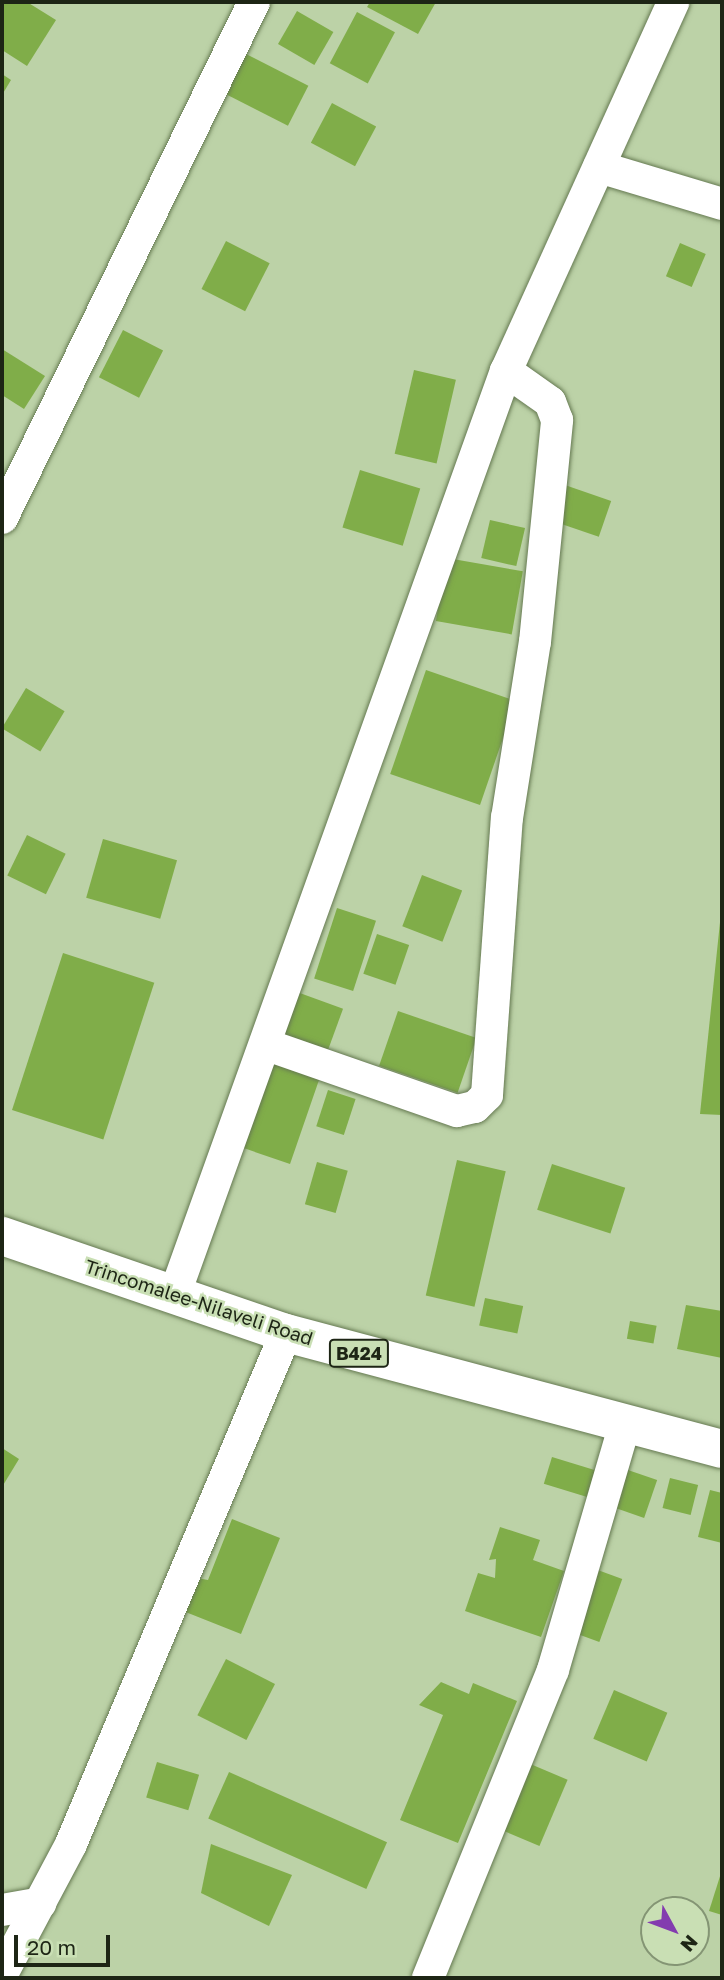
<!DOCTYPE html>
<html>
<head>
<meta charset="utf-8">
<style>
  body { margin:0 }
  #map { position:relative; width:724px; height:1980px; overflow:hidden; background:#bcd2a7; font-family:"Golos Text",sans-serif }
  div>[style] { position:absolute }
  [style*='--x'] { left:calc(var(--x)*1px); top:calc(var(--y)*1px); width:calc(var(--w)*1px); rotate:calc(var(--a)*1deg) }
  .building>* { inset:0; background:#80ad49; transform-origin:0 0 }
  .roads { filter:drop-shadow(0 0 2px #657951) drop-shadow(0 0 2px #657951) }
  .minor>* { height:32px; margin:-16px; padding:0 16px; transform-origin:16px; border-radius:16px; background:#fff }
  .major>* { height:38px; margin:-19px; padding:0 19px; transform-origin:19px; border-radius:19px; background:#fff }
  span { translate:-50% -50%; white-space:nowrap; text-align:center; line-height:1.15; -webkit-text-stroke:5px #c9dfb4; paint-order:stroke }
  .shield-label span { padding:2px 5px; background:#c9dfb4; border:2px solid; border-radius:5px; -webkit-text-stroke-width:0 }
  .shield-label { font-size:18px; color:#1d2515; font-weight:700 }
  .street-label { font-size:19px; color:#1d2515 }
  .frame { position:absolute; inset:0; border:4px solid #1d2515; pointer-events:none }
  .north { position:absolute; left:640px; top:1896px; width:70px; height:70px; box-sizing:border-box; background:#c9dfb4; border:2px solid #849574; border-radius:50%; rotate:131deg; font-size:19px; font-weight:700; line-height:28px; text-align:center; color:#1d2515 }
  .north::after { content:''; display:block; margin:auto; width:24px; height:32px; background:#833caf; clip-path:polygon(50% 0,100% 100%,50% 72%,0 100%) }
  .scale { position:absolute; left:14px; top:1935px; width:96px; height:32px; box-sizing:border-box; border:4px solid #1d2515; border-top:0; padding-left:9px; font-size:21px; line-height:24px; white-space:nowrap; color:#1d2515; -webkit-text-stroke:5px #c9dfb4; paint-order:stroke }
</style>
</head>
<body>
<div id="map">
  <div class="building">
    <div style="clip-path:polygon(2px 2px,27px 2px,56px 20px,27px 66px,2px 50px)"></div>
    <div style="clip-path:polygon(370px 2px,436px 2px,418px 34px,367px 7px)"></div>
    <div style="left:297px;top:11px;width:42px;height:38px;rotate:30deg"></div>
    <div style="left:357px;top:12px;width:43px;height:58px;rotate:28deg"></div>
    <div style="left:246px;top:54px;width:70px;height:45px;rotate:27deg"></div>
    <div style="clip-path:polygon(2px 74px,11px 80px,2px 95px)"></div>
    <div style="left:332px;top:103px;width:50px;height:45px;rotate:28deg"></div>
    <div style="left:226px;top:241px;width:49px;height:54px;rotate:27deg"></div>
    <div style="left:680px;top:243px;width:28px;height:36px;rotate:23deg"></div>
    <div style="left:123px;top:330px;width:45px;height:53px;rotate:27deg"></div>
    <div style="clip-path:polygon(2px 349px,45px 376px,24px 409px,2px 395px)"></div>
    <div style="left:414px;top:370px;width:43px;height:86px;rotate:13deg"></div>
    <div style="left:360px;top:470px;width:63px;height:60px;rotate:17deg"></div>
    <div style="left:562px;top:484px;width:52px;height:38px;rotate:19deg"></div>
    <div style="left:490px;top:520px;width:36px;height:39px;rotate:13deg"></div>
    <div style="left:447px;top:558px;width:77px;height:64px;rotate:10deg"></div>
    <div style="left:426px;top:670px;width:95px;height:110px;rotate:19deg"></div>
    <div style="left:26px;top:688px;width:45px;height:47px;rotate:31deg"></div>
    <div style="left:27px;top:835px;width:43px;height:45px;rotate:26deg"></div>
    <div style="left:103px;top:839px;width:77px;height:61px;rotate:16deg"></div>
    <div style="left:422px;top:875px;width:43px;height:55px;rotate:21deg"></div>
    <div style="clip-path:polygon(722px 903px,722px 1115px,700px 1114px)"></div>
    <div style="left:337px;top:908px;width:41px;height:74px;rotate:18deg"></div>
    <div style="left:377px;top:934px;width:34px;height:42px;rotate:19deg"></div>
    <div style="left:63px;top:953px;width:96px;height:165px;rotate:18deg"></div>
    <div style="left:297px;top:992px;width:49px;height:44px;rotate:20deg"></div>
    <div style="left:398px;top:1011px;width:83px;height:58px;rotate:19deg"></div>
    <div style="left:273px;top:1063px;width:49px;height:90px;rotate:19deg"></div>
    <div style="left:328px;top:1090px;width:29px;height:38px;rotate:18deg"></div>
    <div style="left:457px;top:1160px;width:50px;height:139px;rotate:13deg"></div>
    <div style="left:317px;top:1162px;width:32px;height:44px;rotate:16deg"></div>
    <div style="left:552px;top:1164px;width:77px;height:48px;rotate:18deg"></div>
    <div style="left:485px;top:1298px;width:39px;height:28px;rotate:12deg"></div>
    <div style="clip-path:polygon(686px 1305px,722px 1311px,722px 1358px,677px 1349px)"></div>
    <div style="left:630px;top:1321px;width:27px;height:18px;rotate:10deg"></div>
    <div style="clip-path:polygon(2px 1448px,19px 1459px,2px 1487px)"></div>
    <div style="left:552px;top:1457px;width:47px;height:28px;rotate:17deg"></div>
    <div style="left:625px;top:1469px;width:34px;height:40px;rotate:19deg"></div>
    <div style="left:670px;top:1478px;width:29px;height:31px;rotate:14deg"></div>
    <div style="clip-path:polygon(710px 1490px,722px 1493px,722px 1543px,698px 1537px)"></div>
    <div style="clip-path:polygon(232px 1519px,280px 1538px,241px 1634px,178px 1609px,191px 1577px,208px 1580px)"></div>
    <div style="clip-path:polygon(500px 1527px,540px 1540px,533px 1560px,564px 1571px,541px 1637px,465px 1611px,478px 1573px,495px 1578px,496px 1559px,489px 1560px)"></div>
    <div style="left:595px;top:1569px;width:29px;height:67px;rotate:20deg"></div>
    <div style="left:226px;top:1659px;width:55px;height:63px;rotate:27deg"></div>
    <div style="clip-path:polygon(441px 1682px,469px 1694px,473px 1683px,517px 1701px,458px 1843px,400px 1820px,443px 1715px,419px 1705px)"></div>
    <div style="left:614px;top:1690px;width:58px;height:53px;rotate:23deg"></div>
    <div style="left:157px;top:1762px;width:44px;height:37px;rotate:17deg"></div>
    <div style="left:528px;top:1763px;width:43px;height:72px;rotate:23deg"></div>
    <div style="left:229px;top:1772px;width:173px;height:51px;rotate:24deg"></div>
    <div style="clip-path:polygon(211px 1844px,292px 1875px,269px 1926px,201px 1893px)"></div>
    <div style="clip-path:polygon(722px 1870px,722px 1915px,709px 1911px)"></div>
  </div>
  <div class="roads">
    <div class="minor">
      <div style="--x:599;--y:167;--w:128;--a:16.7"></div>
      <div style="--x:2;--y:518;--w:574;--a:-63.97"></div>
      <div style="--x:267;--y:1045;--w:201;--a:19.2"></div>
      <div style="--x:457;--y:1111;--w:18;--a:-13"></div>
      <div style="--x:475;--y:1107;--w:17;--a:-45"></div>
      <div style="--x:487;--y:1095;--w:278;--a:-85.9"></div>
      <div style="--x:507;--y:818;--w:178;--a:-81"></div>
      <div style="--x:535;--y:642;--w:223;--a:-84.3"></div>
      <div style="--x:557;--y:420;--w:19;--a:-111"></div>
      <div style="--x:550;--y:402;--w:54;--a:-144.8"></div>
      <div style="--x:174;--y:1296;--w:983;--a:-70.26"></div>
      <div style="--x:506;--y:371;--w:405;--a:-65.6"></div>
      <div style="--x:2;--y:1910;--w:39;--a:-10"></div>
      <div style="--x:2;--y:1974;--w:147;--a:-62"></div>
      <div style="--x:71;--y:1844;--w:554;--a:-67.18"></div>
      <div style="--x:428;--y:1978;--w:332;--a:-67.9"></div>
      <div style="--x:553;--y:1670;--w:253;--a:-73.7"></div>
    </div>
    <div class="major">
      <div style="--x:2;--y:1236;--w:300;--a:18.9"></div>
      <div style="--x:286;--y:1333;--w:451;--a:14.9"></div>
    </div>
  </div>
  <div class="shield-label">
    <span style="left:359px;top:1353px">B424</span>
  </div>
  <div class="street-label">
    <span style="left:199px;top:1302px;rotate:18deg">Trincomalee-Nilaveli Road</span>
  </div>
  <div class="frame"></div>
  <div class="north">N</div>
  <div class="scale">20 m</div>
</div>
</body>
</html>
